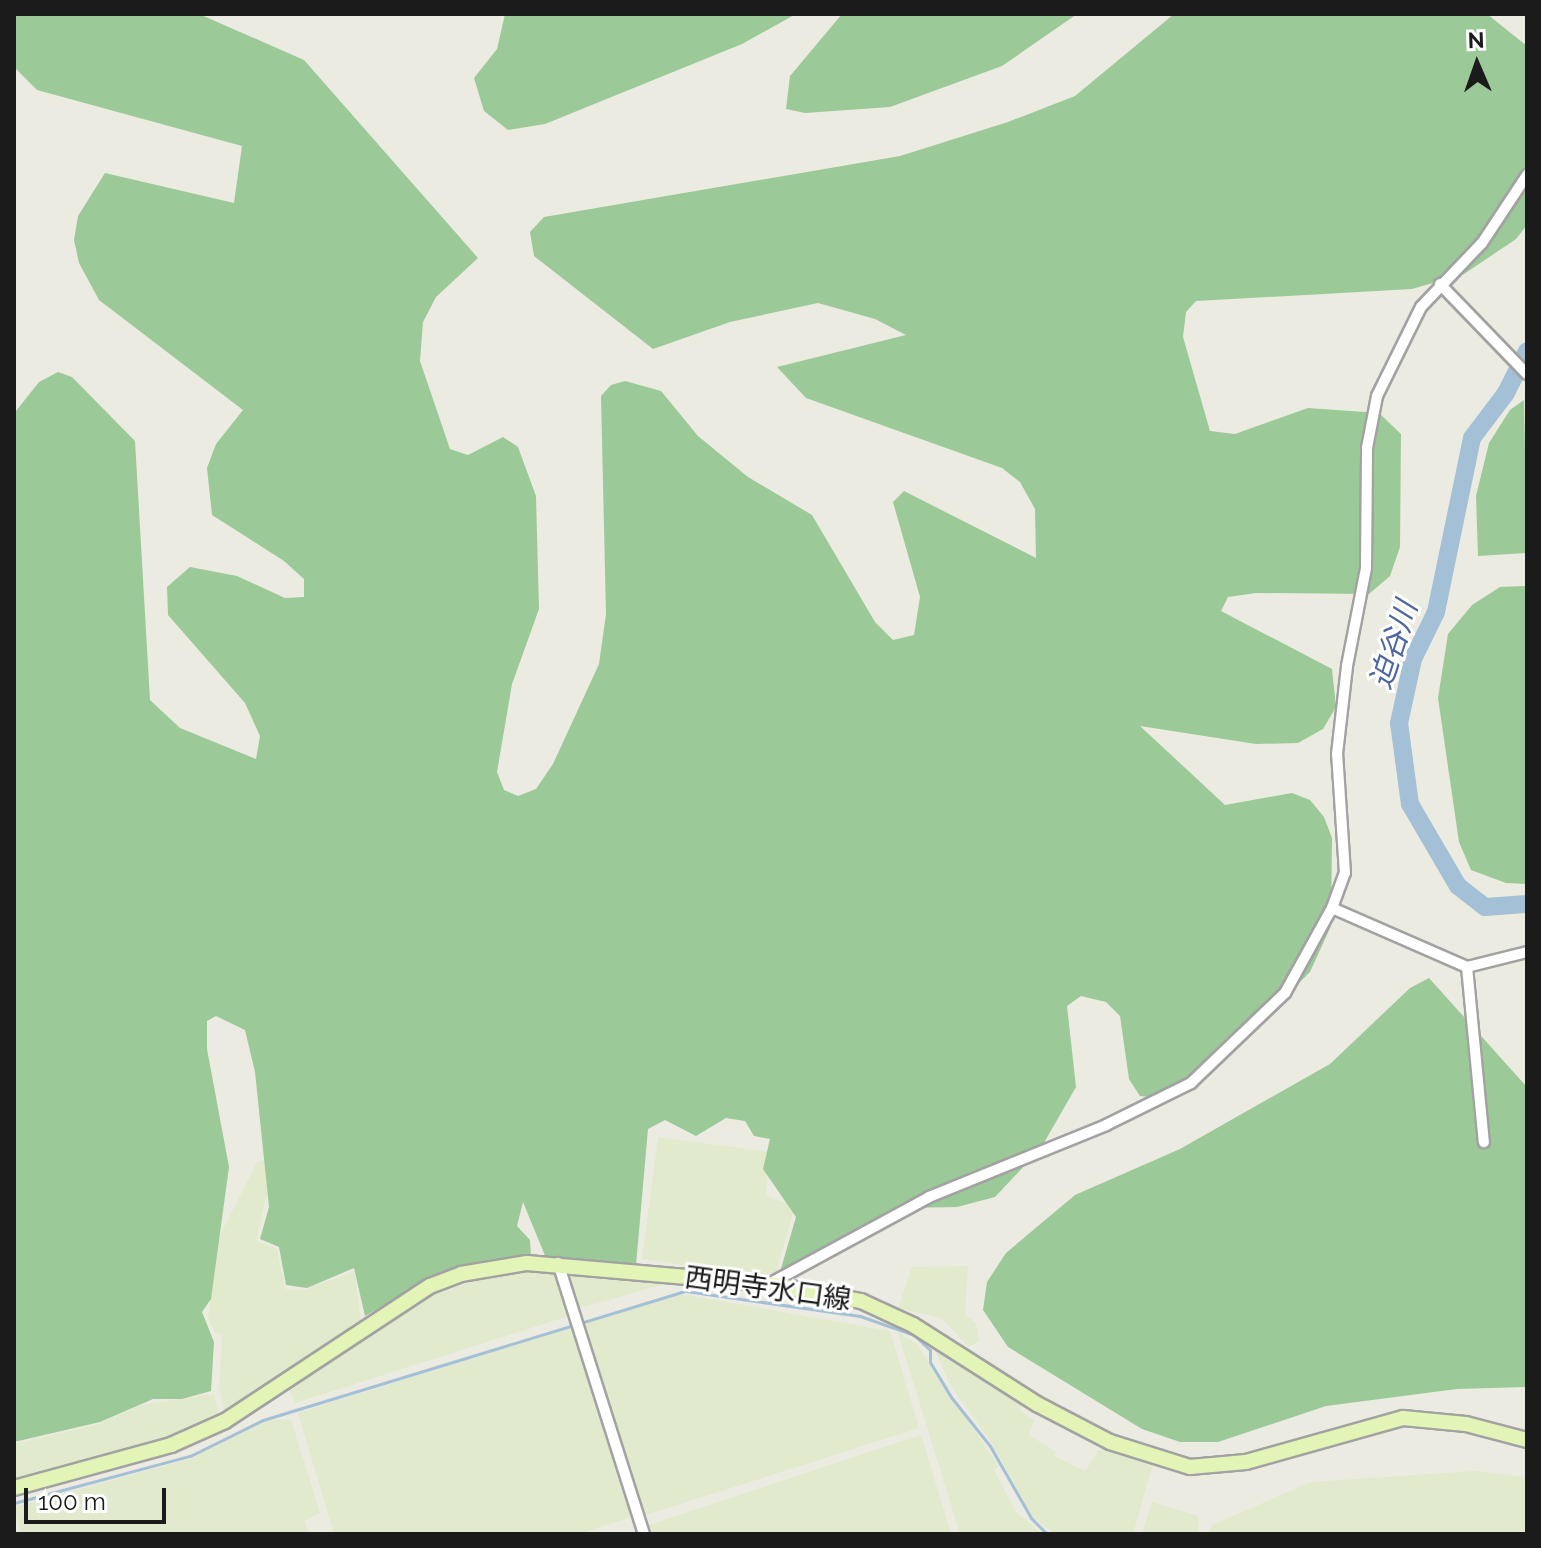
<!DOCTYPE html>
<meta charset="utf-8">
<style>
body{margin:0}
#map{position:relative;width:1541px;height:1548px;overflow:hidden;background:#ecebe1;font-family:Raleway,"Noto Sans JP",sans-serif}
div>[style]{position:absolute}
.farmland>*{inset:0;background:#e1eacc}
.forest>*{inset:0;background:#9bc998}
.stream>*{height:3px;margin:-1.5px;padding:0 1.5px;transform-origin:1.5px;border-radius:1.5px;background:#a3c0d7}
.river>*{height:18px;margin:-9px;padding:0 9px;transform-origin:9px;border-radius:9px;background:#a3c0d7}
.roads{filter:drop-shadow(2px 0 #a2a2a2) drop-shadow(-2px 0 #a2a2a2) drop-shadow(0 2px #a2a2a2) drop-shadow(0 -2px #a2a2a2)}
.street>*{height:10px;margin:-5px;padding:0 5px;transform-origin:5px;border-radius:5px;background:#fff}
.secondary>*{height:14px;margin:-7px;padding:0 7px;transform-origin:7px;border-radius:7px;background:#e3f5b6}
span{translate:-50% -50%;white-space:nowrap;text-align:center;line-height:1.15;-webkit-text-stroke:6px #fff;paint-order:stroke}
.street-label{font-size:28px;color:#1b1b1b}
.water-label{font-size:30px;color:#4e66a3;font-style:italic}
.frame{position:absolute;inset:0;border:16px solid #1b1b1b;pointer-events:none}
.north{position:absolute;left:1437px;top:24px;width:80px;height:80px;-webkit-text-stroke:6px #fff;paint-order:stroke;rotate:358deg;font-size:22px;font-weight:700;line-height:32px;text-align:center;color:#1b1b1b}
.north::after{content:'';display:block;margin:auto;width:28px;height:36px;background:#1b1b1b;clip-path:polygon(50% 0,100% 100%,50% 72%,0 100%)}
.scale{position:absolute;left:24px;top:1488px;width:142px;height:36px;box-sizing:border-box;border:4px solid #1b1b1b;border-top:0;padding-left:10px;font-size:24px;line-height:28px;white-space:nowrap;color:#1b1b1b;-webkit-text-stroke:6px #fff;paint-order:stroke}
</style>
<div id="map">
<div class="farmland">
<div style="clip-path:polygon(658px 1137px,769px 1152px,766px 1196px,795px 1206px,776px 1272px,757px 1276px,642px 1259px)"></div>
<div style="clip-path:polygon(276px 1156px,256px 1241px,277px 1249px,285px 1289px,306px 1290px,354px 1271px,361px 1320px,225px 1413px,219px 1389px,222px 1334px,215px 1333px,208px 1318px,218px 1239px,257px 1162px)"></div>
<div style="clip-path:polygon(968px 1266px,965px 1315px,976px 1323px,979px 1341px,969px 1347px,941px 1318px,898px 1308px,912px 1267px)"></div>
<div style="clip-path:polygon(554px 1270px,569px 1316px,295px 1403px,289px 1389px,422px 1298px,500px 1273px)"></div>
<div style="clip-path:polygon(571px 1272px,664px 1282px,665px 1284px,577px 1309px,567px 1278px)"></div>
<div style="clip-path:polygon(682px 1294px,890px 1331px,919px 1428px,646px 1515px,639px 1508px,581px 1324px)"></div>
<div style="clip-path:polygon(570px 1328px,575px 1329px,631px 1517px,579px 1534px,334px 1534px,298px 1413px)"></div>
<div style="clip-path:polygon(898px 1333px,916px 1343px,999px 1467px,994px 1470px,1016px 1512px,1043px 1534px,960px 1534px)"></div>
<div style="clip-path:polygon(934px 1349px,1023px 1402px,1020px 1410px,1034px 1420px,1029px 1435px,1056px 1452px,1054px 1456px,1085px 1471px,1103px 1445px,1153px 1464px,1133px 1534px,1055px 1534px,1032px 1517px,989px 1439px,952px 1388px)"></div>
<div style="clip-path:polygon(214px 1394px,219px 1416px,166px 1440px,14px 1480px,14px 1444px,99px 1424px,141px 1405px)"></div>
<div style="clip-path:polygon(275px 1419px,291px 1420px,320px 1513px,304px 1521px,309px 1534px,21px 1534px,14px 1507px,190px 1459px,246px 1428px)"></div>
<div style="clip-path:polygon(921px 1435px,951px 1534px,648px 1534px,649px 1525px)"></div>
<div style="clip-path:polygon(1475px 1471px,1527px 1477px,1527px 1534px,1208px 1534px,1212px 1525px,1311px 1482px)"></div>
<div style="clip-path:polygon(1152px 1502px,1198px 1516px,1199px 1534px,1142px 1534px)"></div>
</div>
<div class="forest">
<div style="clip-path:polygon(14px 14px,199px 14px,304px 60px,478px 258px,436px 297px,423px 322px,420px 361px,450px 449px,468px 455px,503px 437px,518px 447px,536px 496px,539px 609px,512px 684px,497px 772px,504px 790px,518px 796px,536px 789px,553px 764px,599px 664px,606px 614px,601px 396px,611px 385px,625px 381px,661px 391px,698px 436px,748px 477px,812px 515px,875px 622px,893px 640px,914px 635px,920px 597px,893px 502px,904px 491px,1036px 558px,1035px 509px,1020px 482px,1002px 468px,806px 398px,777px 367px,906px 335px,875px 319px,818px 303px,730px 322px,653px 349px,534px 256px,530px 232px,544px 217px,900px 156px,1008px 122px,1075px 96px,1174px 14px,1487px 14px,1527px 46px,1527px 225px,1516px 239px,1464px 274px,1412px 289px,1196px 301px,1186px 312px,1183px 337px,1210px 431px,1235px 434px,1308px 408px,1379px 413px,1401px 434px,1400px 547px,1390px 576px,1369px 594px,1256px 593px,1228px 597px,1221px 611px,1332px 669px,1336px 707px,1323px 729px,1298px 743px,1256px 744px,1140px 726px,1225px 805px,1292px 793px,1310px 800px,1324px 817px,1332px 838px,1331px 926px,1310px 972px,1193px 1088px,1165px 1099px,1140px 1096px,1129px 1079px,1120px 1016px,1106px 1002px,1081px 996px,1067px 1006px,1076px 1087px,1041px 1148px,995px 1197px,957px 1207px,905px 1208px,780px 1272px,796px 1217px,763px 1169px,770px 1139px,754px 1136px,745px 1121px,726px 1118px,696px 1136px,665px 1120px,648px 1129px,636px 1265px,546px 1258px,523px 1202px,517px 1226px,530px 1240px,531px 1258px,465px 1268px,412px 1289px,365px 1316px,354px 1268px,307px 1288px,286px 1285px,279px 1247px,260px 1239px,269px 1207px,255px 1072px,245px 1030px,216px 1016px,207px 1021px,207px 1049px,229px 1167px,211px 1299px,202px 1312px,214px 1342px,211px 1391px,182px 1399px,153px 1399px,100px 1422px,14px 1442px,16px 411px,39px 382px,58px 372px,72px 377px,135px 441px,150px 700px,180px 728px,256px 759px,260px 736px,245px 703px,168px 615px,167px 587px,190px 567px,237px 576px,285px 598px,304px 597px,304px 579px,284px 561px,212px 515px,207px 468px,216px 444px,243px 410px,99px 300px,79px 263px,74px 240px,78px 216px,105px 173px,234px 203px,242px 146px,37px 90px,14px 67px)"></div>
<div style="clip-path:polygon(505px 14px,796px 14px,742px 44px,545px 124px,508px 130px,484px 111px,474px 78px,497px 49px)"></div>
<div style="clip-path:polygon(842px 14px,1077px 14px,1002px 66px,890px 107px,805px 113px,786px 109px,790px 76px)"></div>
<div style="clip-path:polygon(1524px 400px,1527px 553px,1478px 556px,1476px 496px,1489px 443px,1510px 410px)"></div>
<div style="clip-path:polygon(1527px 586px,1527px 884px,1506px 883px,1471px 870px,1459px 842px,1438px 698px,1448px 634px,1472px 605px,1500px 587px)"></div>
<div style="clip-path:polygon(1429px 978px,1527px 1087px,1527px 1387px,1457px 1389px,1326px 1406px,1218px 1442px,1180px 1442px,1142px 1429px,1008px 1347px,983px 1310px,987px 1282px,1006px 1253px,1075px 1195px,1180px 1149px,1330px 1064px,1410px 988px)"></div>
</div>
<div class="stream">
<div style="left:14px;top:1503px;width:182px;rotate:-15deg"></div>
<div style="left:190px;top:1456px;width:81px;rotate:-26.3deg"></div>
<div style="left:263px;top:1420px;width:442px;rotate:-17deg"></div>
<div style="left:686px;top:1291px;width:176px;rotate:8.2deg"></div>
<div style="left:860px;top:1316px;width:57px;rotate:19.4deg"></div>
<div style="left:914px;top:1335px;width:22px;rotate:43deg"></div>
<div style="left:930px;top:1350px;width:12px;rotate:90deg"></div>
<div style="left:930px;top:1362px;width:41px;rotate:59deg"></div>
<div style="left:951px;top:1397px;width:63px;rotate:51.5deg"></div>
<div style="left:990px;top:1446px;width:83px;rotate:60.3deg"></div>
<div style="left:1031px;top:1518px;width:23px;rotate:45deg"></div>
</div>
<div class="river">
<div style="left:1527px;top:351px;width:47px;rotate:116.6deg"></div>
<div style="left:1506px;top:393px;width:56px;rotate:127.1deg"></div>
<div style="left:1472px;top:438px;width:178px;rotate:101.7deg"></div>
<div style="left:1436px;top:612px;width:52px;rotate:116.1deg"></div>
<div style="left:1413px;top:659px;width:66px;rotate:102.3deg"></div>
<div style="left:1399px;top:723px;width:82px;rotate:82.3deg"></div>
<div style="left:1410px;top:804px;width:95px;rotate:59.7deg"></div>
<div style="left:1458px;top:886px;width:34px;rotate:38deg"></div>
<div style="left:1485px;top:907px;width:42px;rotate:-4.1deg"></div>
</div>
<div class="roads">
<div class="street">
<div style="left:1440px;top:284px;width:125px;rotate:46deg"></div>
<div style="left:1332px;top:908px;width:147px;rotate:23.6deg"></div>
<div style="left:1467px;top:967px;width:62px;rotate:-14deg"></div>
<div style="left:1467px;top:967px;width:176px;rotate:84.5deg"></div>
<div style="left:558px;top:1263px;width:284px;rotate:72.4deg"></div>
<div style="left:769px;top:1284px;width:182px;rotate:-28.5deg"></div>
<div style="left:929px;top:1197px;width:191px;rotate:-22.1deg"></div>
<div style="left:1106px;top:1125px;width:95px;rotate:-26.3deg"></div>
<div style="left:1191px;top:1083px;width:130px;rotate:-43.8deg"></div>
<div style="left:1285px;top:993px;width:97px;rotate:-61.1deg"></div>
<div style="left:1332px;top:908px;width:37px;rotate:-70deg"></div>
<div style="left:1345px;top:873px;width:119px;rotate:-93.8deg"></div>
<div style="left:1337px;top:754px;width:89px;rotate:-83.5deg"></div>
<div style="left:1347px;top:666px;width:100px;rotate:-79deg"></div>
<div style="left:1366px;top:568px;width:120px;rotate:-89.5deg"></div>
<div style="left:1367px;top:448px;width:53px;rotate:-79.1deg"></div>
<div style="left:1377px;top:396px;width:99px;rotate:-63.7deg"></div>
<div style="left:1421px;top:307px;width:88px;rotate:-46.4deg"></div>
<div style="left:1482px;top:243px;width:82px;rotate:-56.5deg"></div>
</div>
<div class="secondary">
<div style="left:14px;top:1488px;width:163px;rotate:-15.3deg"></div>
<div style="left:171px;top:1445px;width:59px;rotate:-24deg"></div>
<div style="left:225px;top:1421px;width:245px;rotate:-33.4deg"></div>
<div style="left:430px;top:1286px;width:33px;rotate:-21deg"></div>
<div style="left:461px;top:1274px;width:67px;rotate:-9.5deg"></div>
<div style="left:527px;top:1263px;width:243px;rotate:5deg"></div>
<div style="left:769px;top:1284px;width:94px;rotate:10.5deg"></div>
<div style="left:861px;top:1301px;width:57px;rotate:24.8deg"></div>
<div style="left:913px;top:1325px;width:147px;rotate:32.5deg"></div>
<div style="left:1037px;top:1404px;width:82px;rotate:27.5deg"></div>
<div style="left:1110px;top:1442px;width:84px;rotate:17.4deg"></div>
<div style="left:1190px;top:1467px;width:56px;rotate:-5.1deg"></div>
<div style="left:1246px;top:1462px;width:163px;rotate:-15.7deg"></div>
<div style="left:1403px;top:1418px;width:63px;rotate:5.4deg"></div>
<div style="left:1466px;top:1424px;width:63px;rotate:14.7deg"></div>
</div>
</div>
<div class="street-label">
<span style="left:768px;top:1289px;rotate:8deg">西明寺水口線</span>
</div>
<div class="water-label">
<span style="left:1394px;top:645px;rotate:-72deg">迫谷川</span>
</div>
<div class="frame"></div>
<div class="north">N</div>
<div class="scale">100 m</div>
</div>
